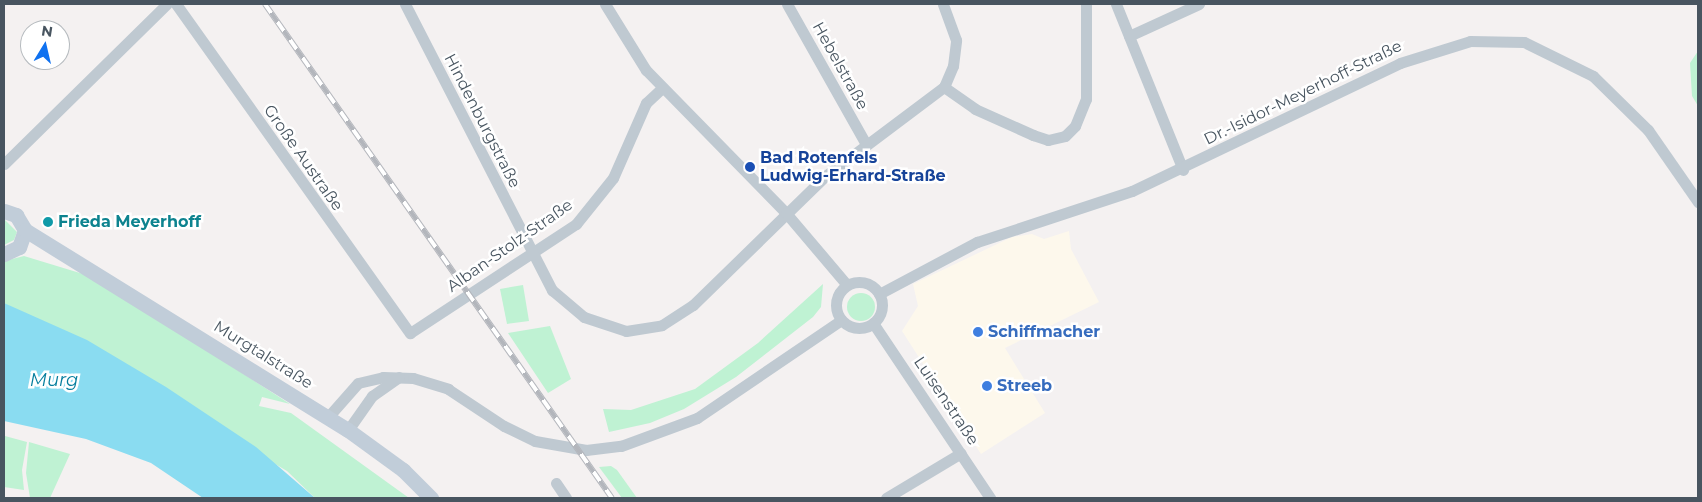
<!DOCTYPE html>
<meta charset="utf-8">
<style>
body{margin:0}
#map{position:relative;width:1702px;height:502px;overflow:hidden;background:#f4f1f1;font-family:Montserrat,sans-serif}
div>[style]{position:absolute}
.commercial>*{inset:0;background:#fdf8ec}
.green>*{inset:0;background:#bff2d3}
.round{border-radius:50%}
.water>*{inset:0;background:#8adcf1}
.street>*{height:11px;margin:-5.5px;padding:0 5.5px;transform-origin:5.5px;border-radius:5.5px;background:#bfc9d1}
.street>.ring{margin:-5.5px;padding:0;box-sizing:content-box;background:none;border:11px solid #bfc9d1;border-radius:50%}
.secondary>*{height:15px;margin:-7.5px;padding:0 7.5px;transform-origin:7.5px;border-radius:7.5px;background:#c1cdd9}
.rail>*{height:5.5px;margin-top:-2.75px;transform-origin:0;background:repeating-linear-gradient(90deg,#fff 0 11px,#b3b6bc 0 22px);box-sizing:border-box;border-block:1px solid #b3b6bc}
.dots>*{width:14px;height:14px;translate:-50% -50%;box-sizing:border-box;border:2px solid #fff;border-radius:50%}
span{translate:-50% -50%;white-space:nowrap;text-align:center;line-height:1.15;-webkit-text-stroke:5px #fff;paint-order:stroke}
.street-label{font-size:16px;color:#485560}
.transit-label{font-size:16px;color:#164399;font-weight:700}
.left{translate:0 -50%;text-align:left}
.culture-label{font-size:16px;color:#0d838f;font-weight:700}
.shop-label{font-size:16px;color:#366cbe;font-weight:700}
.water-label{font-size:18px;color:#067e9e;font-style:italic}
.frame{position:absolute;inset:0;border:5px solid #485560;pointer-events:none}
.north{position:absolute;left:20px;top:20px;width:50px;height:50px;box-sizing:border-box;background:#fff;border:1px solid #b6bbbf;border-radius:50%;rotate:9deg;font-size:14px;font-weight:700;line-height:20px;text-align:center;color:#485560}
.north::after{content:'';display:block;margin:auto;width:18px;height:22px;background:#0f71f0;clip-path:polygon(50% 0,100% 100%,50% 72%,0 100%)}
</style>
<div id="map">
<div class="commercial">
<div style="clip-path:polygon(1069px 231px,1071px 249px,1099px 302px,1005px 348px,1045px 413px,981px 454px,902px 331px,918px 306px,913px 284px,1012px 237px,1032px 234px,1044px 239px)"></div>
</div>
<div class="green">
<div style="clip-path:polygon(1698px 51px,1698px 106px,1692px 96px,1690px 63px)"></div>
<div style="clip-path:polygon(4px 219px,17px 232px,14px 240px,4px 245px)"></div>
<div style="clip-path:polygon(24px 256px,93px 277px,290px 404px,262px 397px,259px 406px,291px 413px,409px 498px,315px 498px,287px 471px,4px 303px,4px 261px)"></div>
<div style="clip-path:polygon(823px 284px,821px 307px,813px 317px,736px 377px,684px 409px,650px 423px,609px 432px,603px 409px,631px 410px,695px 389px,758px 343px)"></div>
<div style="clip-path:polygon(523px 285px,529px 321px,507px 324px,500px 289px)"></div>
<div class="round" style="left:847px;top:293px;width:28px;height:28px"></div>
<div style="clip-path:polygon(550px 326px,571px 379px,548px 393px,508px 333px)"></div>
<div style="clip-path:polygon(5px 436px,27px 442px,22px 470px,24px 490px,4px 487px)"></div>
<div style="clip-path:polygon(29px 442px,70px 454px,50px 498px,30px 498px,26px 473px)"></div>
<div style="clip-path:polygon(611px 466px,617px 470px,637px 498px,622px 498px,599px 467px)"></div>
</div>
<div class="water">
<div style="clip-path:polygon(4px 303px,87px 340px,166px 387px,256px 447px,315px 498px,203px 498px,151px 463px,86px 439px,4px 421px)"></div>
</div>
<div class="street">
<div style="left:176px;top:4px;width:404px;rotate:54.6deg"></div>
<div style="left:410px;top:333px;width:199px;rotate:-33.3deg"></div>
<div style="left:576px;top:224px;width:59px;rotate:-51.2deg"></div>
<div style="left:613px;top:178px;width:82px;rotate:-66.3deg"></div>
<div style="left:646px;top:103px;width:22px;rotate:-43deg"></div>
<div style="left:405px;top:4px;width:322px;rotate:62.8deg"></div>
<div style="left:552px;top:290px;width:42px;rotate:40.2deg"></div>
<div style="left:584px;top:317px;width:44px;rotate:18.4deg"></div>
<div style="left:626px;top:331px;width:36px;rotate:-9deg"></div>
<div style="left:662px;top:325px;width:37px;rotate:-33deg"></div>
<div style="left:693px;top:305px;width:183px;rotate:-44.3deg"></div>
<div style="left:824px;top:177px;width:150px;rotate:-36.9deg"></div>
<div style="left:944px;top:87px;width:23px;rotate:-67deg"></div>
<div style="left:953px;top:66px;width:26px;rotate:-83deg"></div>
<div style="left:956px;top:40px;width:38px;rotate:-110deg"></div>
<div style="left:605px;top:4px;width:78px;rotate:58.2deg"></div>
<div style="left:646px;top:70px;width:200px;rotate:45.6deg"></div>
<div style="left:786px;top:213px;width:94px;rotate:49.7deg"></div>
<div style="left:787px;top:4px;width:161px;rotate:60.6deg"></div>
<div style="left:1116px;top:4px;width:179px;rotate:68deg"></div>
<div style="left:1129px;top:36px;width:77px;rotate:-24.6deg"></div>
<div style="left:944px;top:87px;width:38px;rotate:35deg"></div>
<div style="left:975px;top:109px;width:64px;rotate:24.1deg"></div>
<div style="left:1033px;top:135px;width:16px;rotate:18deg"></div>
<div style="left:1048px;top:140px;width:17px;rotate:-13deg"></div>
<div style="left:1065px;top:136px;width:14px;rotate:-45deg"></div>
<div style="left:1075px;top:126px;width:29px;rotate:-68deg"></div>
<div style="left:1086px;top:99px;width:95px;rotate:-90deg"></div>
<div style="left:4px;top:164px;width:228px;rotate:-44.5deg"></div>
<div class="ring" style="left:836px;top:282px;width:35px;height:35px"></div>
<div style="left:879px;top:294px;width:111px;rotate:-28deg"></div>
<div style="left:977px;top:242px;width:163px;rotate:-18.2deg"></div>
<div style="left:1132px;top:191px;width:297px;rotate:-25.5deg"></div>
<div style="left:1400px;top:63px;width:73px;rotate:-17.4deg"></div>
<div style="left:1470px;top:41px;width:54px;rotate:1.1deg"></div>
<div style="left:1524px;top:42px;width:77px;rotate:26.2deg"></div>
<div style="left:1593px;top:76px;width:77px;rotate:44.5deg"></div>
<div style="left:1648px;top:130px;width:88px;rotate:55.2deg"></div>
<div style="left:873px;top:323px;width:211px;rotate:56.2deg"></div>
<div style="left:328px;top:417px;width:45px;rotate:-48.6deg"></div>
<div style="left:358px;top:383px;width:26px;rotate:-13deg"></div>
<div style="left:383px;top:377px;width:30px;rotate:2deg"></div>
<div style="left:413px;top:378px;width:37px;rotate:17deg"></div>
<div style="left:448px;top:389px;width:67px;rotate:33.5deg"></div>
<div style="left:504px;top:426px;width:34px;rotate:26deg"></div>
<div style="left:535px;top:441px;width:52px;rotate:10deg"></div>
<div style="left:586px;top:450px;width:35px;rotate:-7deg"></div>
<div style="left:621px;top:446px;width:81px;rotate:-20.2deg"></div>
<div style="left:697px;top:418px;width:174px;rotate:-34.2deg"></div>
<div style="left:348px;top:430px;width:42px;rotate:-54.8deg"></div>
<div style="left:372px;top:396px;width:33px;rotate:-35deg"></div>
<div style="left:556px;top:483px;width:18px;rotate:56deg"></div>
<div style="left:886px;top:498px;width:87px;rotate:-31deg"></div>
</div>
<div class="secondary">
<div style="left:4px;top:211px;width:13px;rotate:18deg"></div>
<div style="left:16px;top:215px;width:17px;rotate:59deg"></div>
<div style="left:25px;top:230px;width:18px;rotate:109deg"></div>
<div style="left:19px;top:247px;width:17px;rotate:155deg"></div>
<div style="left:25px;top:230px;width:380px;rotate:31.8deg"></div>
<div style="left:348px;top:430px;width:68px;rotate:36deg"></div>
<div style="left:403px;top:470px;width:40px;rotate:45deg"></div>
</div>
<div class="rail">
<div style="left:265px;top:4px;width:604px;rotate:54.91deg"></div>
</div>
<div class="dots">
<div style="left:750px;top:167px;background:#1a4fb4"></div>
<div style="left:48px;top:222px;background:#0f9aa8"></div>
<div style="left:978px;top:332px;background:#3f7fe0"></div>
<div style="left:987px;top:386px;background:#3f7fe0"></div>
</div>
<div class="street-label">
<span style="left:840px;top:66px;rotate:61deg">Hebelstraße</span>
<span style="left:1303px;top:93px;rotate:-26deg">Dr.-Isidor-Meyerhoff-Straße</span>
<span style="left:482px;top:121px;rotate:63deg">Hindenburgstraße</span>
<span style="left:303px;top:158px;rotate:55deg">Große Austraße</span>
<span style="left:510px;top:246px;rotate:-35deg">Alban-Stolz-Straße</span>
<span style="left:263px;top:355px;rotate:32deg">Murgtalstraße</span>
<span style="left:946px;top:401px;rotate:56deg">Luisenstraße</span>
</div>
<div class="transit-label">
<span class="left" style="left:760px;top:167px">Bad Rotenfels<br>Ludwig-Erhard-Straße</span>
</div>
<div class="culture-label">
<span class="left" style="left:58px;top:222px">Frieda Meyerhoff</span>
</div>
<div class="shop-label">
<span class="left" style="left:988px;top:332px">Schiffmacher</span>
<span class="left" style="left:997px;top:386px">Streeb</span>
</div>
<div class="water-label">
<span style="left:54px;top:380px">Murg</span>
</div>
<div class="frame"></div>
<div class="north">N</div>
</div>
